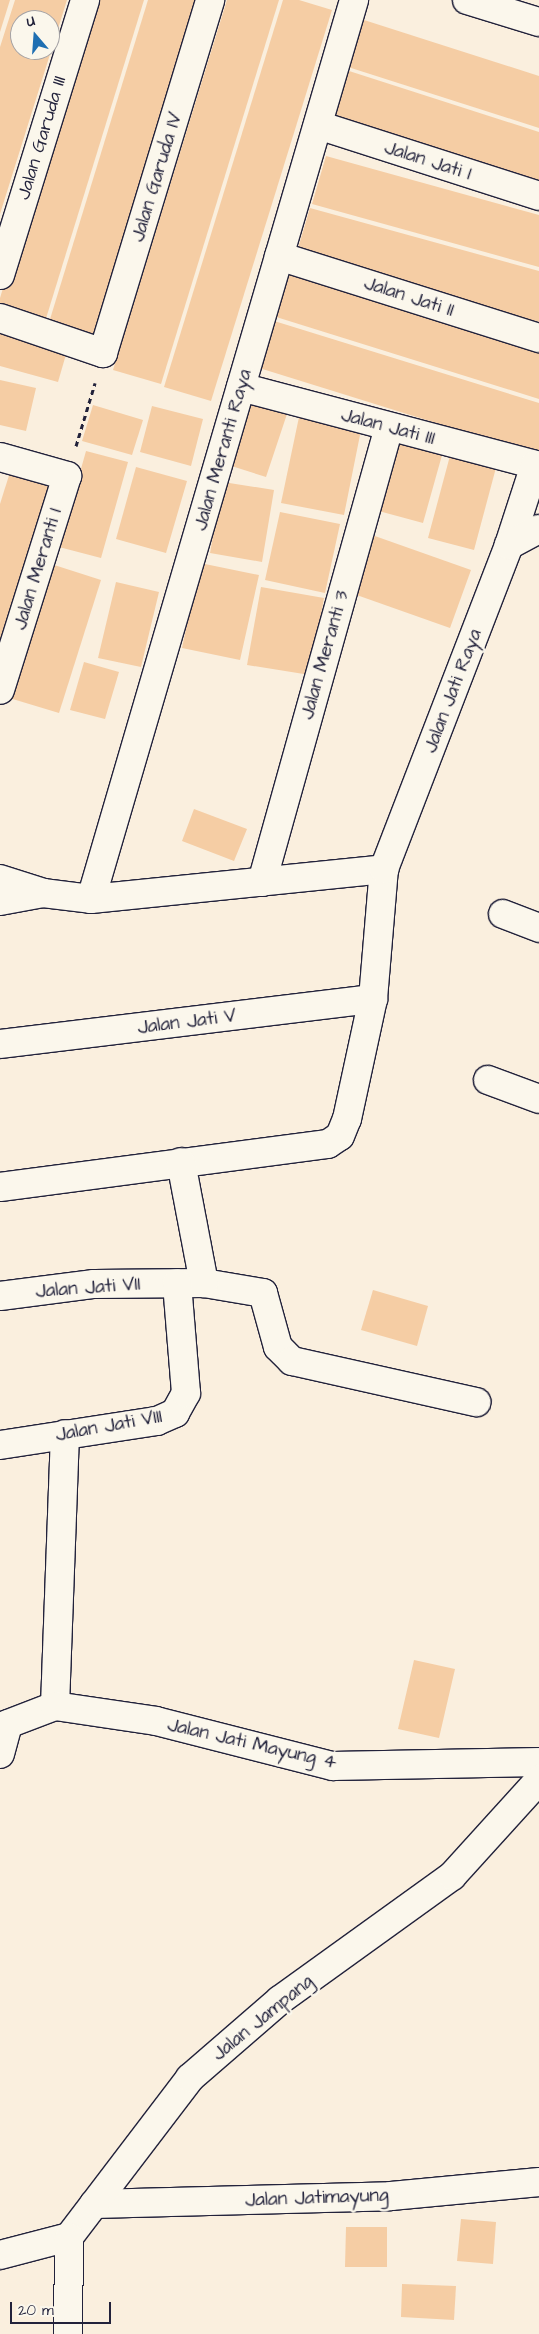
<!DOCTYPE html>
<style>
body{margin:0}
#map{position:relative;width:539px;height:2334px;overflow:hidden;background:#faefde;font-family:"Architects Daughter",sans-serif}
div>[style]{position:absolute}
.building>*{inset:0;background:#f5cda4}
.path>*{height:3px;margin-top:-1.5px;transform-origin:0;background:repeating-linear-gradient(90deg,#22223b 0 5px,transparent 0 9px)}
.roads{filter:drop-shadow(1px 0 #22223b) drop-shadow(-1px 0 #22223b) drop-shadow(0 1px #22223b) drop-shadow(0 -1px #22223b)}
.minor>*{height:28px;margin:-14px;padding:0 14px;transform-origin:14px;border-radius:14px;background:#fbf7ec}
.major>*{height:28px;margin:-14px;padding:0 14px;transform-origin:14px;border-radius:14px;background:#fbf7ec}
span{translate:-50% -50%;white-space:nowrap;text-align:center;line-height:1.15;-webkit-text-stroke:5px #fbf7ec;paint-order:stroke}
.street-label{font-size:19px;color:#22223b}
.north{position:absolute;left:10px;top:10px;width:50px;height:50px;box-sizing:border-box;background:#fbf7ec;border:1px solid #a4a2a5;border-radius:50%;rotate:342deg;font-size:14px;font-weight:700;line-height:20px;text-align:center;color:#22223b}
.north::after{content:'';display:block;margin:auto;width:18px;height:22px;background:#1f6fb2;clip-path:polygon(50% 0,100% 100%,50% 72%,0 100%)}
.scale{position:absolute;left:10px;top:2302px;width:101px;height:22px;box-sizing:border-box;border:2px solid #22223b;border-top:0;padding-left:6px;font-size:15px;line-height:18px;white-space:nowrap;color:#22223b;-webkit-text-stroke:4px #fbf7ec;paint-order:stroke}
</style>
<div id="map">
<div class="building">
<div style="clip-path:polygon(0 0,10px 0,0 32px)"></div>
<div style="clip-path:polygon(evenodd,15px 0,67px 0,0 214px,0 47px,15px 0,20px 20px,50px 20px,50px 50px,20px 50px,20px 20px)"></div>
<div style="clip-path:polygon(91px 0,144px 0,44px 325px,0 312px,0 298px)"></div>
<div style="clip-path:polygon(148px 0,200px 0,95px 343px,47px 329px)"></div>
<div style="clip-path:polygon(227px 0,279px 0,161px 384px,113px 370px)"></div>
<div style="clip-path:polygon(283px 0,299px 0,332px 10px,211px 401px,164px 387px)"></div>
<div style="clip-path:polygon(364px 20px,539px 76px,539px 128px,348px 67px)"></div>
<div style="clip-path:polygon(346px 70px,539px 132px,539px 185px,330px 117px)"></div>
<div style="clip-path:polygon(326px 156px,539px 215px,539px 267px,312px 204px)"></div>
<div style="clip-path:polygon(310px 208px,539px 271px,539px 322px,296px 255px)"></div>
<div style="clip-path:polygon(289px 269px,539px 347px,539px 399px,273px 316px)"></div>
<div style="clip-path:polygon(271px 320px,539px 403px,539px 455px,256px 367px)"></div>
<div style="clip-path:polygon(0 332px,67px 351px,58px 382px,0 366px)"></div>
<div style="clip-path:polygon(0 380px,36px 388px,26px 431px,0 425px)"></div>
<div style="clip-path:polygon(243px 400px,287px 414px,266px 477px,222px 463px)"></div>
<div style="clip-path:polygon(93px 405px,143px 420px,132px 455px,82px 441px)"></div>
<div style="clip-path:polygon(152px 406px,203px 419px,191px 466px,140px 452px)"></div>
<div style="clip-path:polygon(299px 417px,361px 430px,344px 515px,281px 503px)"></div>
<div style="clip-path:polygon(397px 435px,444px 448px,423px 523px,375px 510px)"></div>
<div style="clip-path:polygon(86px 451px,128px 462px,101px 558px,59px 547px)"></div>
<div style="clip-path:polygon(451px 452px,497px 464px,474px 550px,428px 538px)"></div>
<div style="clip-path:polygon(136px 467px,187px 481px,166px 553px,116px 539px)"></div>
<div style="clip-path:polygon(11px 469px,58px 483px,0 671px,0 504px)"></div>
<div style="clip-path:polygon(223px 482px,274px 490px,262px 562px,210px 553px)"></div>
<div style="clip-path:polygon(280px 512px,340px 524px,325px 593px,265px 580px)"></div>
<div style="clip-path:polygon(372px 535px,471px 570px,450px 628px,351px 593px)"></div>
<div style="clip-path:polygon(48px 563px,101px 580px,59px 713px,6px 697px)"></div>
<div style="clip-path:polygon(200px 563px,259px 575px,240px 660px,182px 648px)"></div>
<div style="clip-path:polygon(116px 582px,159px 592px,141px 667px,98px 658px)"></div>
<div style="clip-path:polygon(261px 587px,324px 598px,310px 675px,247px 665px)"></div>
<div style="clip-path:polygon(84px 662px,119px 672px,105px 719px,70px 710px)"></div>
<div style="clip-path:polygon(194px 809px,247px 829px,234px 861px,182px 841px)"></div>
<div style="clip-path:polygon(373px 1290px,428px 1306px,417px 1346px,361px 1330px)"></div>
<div style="clip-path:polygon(414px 1660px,455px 1669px,439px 1738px,398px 1729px)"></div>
<div style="clip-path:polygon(461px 2219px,496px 2222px,493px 2264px,457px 2261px)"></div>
<div style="clip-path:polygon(346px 2227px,387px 2227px,387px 2267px,345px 2267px)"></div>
<div style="clip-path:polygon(402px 2284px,456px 2286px,454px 2320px,401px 2317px)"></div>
</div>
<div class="path">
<div style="left:76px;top:446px;width:66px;rotate:-73.2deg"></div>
</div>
<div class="roads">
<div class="minor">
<div style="left:318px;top:125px;width:232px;rotate:17.8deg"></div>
<div style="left:279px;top:256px;width:273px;rotate:17.5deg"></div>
<div style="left:0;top:275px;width:288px;rotate:-72.8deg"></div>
<div style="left:0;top:318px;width:109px;rotate:18.8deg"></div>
<div style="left:103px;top:353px;width:369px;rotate:-73.1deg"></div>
<div style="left:241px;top:387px;width:308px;rotate:14.8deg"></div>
<div style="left:0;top:457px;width:70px;rotate:15.8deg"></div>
<div style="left:67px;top:476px;width:224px;rotate:107.4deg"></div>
<div style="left:509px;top:545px;width:84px;rotate:-72deg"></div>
<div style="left:0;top:879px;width:43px;rotate:17.6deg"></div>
<div style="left:262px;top:882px;width:471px;rotate:-74.4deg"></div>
<div style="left:91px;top:899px;width:937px;rotate:-73.69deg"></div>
<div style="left:0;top:901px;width:44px;rotate:-10.5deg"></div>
<div style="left:43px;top:893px;width:48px;rotate:7.1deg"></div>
<div style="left:91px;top:899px;width:295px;rotate:-5.8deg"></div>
<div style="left:503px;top:914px;width:39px;rotate:21deg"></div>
<div style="left:0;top:1044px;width:376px;rotate:-6.9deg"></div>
<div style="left:488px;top:1080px;width:54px;rotate:20.4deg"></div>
<div style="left:0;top:1187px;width:331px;rotate:-7.5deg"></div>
<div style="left:328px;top:1144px;width:14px;rotate:-34deg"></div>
<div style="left:340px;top:1136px;width:18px;rotate:-68deg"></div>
<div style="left:347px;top:1119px;width:123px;rotate:-77.8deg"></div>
<div style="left:373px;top:999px;width:130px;rotate:-85.2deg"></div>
<div style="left:384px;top:869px;width:347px;rotate:-68.9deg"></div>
<div style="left:509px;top:545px;width:34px;rotate:-28deg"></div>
<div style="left:204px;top:1283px;width:60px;rotate:9.6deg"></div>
<div style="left:263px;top:1293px;width:56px;rotate:74.5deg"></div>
<div style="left:278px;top:1347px;width:20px;rotate:45deg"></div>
<div style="left:292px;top:1361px;width:189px;rotate:12.6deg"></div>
<div style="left:0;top:1296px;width:95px;rotate:-7.3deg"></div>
<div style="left:94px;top:1284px;width:110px;rotate:-0.5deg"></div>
<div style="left:204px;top:1283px;width:123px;rotate:-100.8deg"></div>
<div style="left:0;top:1445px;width:159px;rotate:-8.7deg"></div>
<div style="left:157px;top:1421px;width:20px;rotate:-24deg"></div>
<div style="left:175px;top:1413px;width:23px;rotate:-61deg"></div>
<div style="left:186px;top:1393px;width:110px;rotate:-94.7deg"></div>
<div style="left:55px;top:1706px;width:272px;rotate:-87.9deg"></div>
<div style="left:0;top:1727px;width:59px;rotate:-20.9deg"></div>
<div style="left:55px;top:1706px;width:102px;rotate:8.4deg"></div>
<div style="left:156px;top:1721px;width:183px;rotate:14.3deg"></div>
<div style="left:333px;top:1766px;width:206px;rotate:-1.1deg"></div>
<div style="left:0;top:1754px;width:31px;rotate:-75deg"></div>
<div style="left:94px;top:2204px;width:297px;rotate:-1.5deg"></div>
<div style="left:391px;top:2196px;width:149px;rotate:-5.4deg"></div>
<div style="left:0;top:2255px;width:71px;rotate:-14.6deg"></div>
<div style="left:69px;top:2237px;width:200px;rotate:-52.7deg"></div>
<div style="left:190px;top:2078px;width:119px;rotate:-40.9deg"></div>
<div style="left:280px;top:2000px;width:212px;rotate:-35.8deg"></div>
<div style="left:452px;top:1876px;width:130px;rotate:-47.8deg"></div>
<div style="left:68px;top:2334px;width:97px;rotate:-89.4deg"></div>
</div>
<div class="major">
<div style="left:467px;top:0;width:75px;rotate:17deg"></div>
</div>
</div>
<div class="street-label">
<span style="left:42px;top:138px;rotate:-73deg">Jalan Garuda III</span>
<span style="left:428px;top:161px;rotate:18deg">Jalan Jati I</span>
<span style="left:157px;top:177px;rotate:-73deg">Jalan Garuda IV</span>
<span style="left:409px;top:297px;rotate:18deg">Jalan Jati II</span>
<span style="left:388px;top:427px;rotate:15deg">Jalan Jati III</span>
<span style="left:223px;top:450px;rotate:-74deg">Jalan Meranti Raya</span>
<span style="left:38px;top:569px;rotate:-73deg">Jalan Meranti I</span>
<span style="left:325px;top:655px;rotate:-74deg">Jalan Meranti 3</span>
<span style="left:453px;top:691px;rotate:-69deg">Jalan Jati Raya</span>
<span style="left:187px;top:1022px;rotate:-7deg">Jalan Jati V</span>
<span style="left:88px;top:1288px;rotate:-4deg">Jalan Jati VII</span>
<span style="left:109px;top:1426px;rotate:-10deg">Jalan Jati VIII</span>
<span style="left:252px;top:1744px;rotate:13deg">Jalan Jati Mayung 4</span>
<span style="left:263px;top:2018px;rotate:-39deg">Jalan Jampang</span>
<span style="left:317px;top:2198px;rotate:-2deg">Jalan Jatimayung</span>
</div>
<div class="north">U</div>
<div class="scale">20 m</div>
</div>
